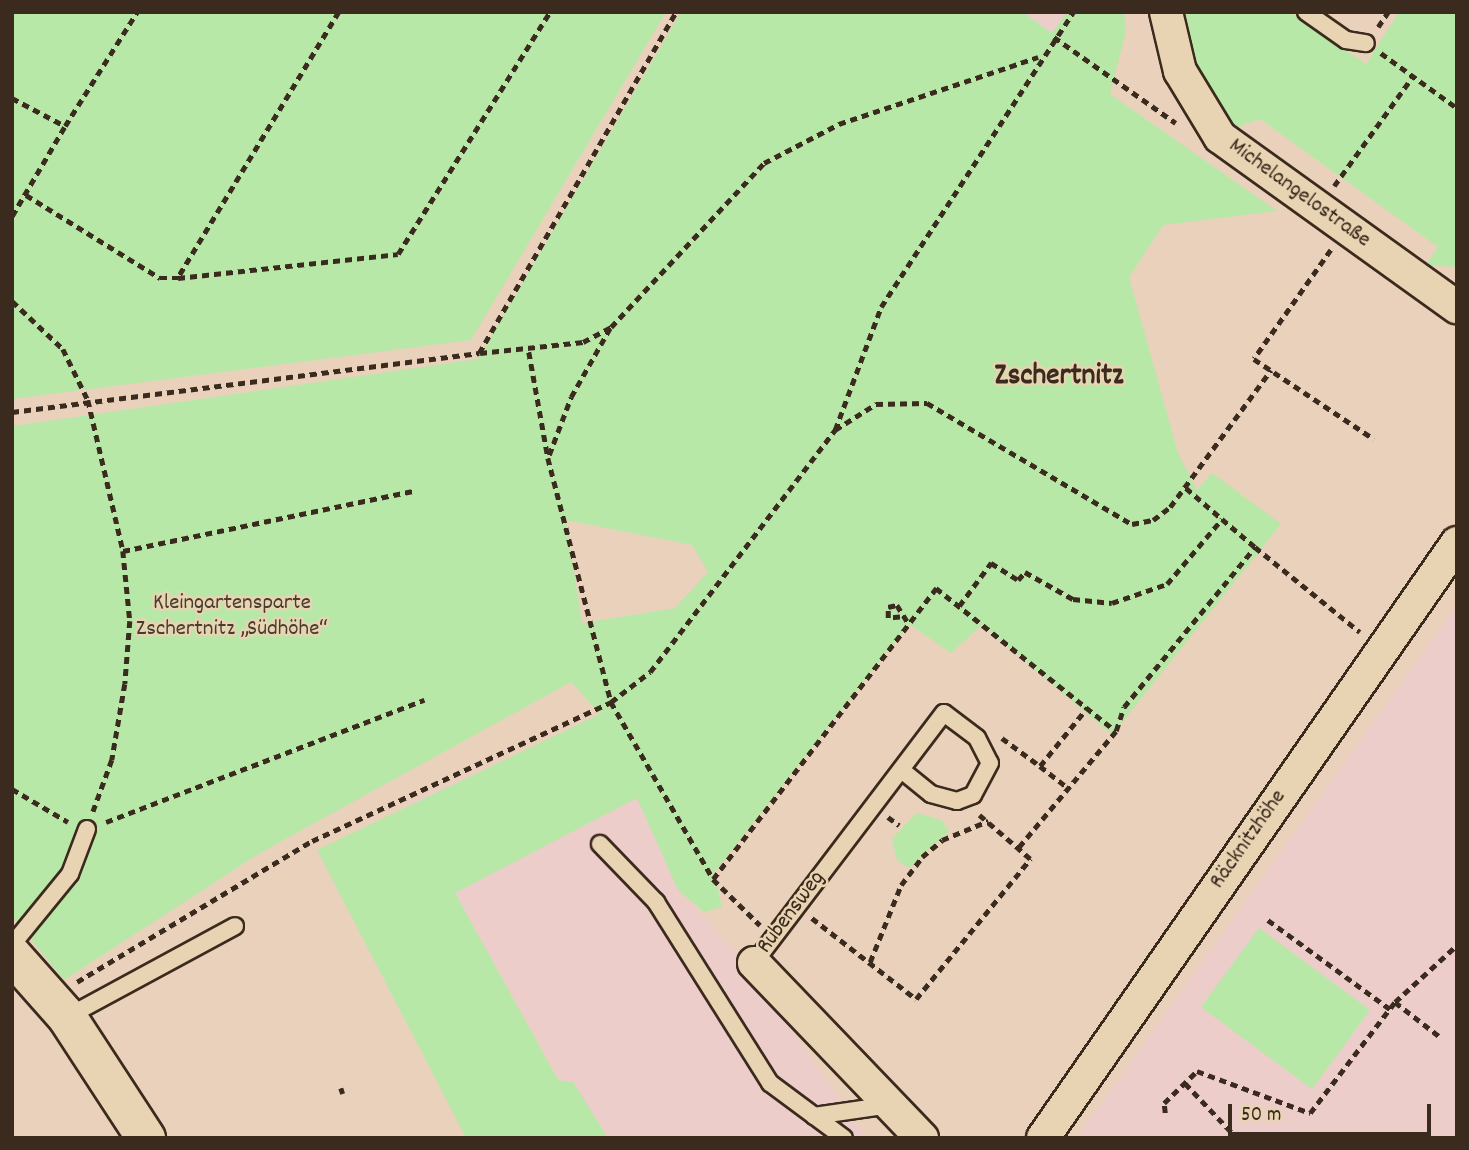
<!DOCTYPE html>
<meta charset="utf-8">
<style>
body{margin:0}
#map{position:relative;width:1469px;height:1150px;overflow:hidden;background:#ead1bc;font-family:Dekko,sans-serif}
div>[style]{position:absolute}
.built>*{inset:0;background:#eccdc9}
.green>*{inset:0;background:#b7e8a7}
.path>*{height:4.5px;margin-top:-2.25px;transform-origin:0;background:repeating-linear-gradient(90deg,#3b2a1e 0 7px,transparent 0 12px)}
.roads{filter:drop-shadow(2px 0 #3b2a1e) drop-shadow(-2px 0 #3b2a1e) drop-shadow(0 2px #3b2a1e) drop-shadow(0 -2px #3b2a1e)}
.service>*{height:16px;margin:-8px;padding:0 8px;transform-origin:8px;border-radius:8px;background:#e8d4b2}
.minor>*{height:32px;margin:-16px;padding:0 16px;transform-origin:16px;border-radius:16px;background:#e8d4b2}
.tertiary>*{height:38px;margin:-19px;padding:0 19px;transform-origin:19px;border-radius:19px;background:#e8d4b2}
span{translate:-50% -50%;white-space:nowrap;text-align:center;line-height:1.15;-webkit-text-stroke:5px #e8d4b2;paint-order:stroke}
.street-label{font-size:23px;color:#3b2a1e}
.park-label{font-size:23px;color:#473d2c}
.district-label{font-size:30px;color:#3b2a1e;font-weight:700}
.frame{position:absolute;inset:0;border:14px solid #3b2a1e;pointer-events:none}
.scale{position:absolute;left:1228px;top:1104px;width:203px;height:32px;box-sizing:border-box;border:4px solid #3b2a1e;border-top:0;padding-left:9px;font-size:21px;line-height:24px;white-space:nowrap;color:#3b2a1e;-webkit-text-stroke:5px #e8d4b2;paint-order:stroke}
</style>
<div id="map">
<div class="built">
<div style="clip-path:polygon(1022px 12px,1067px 12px,1052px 33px)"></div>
<div style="clip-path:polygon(1457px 605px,1457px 1138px,1077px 1138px)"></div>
<div style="clip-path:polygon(601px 714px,678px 890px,738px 954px,867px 1138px,515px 1138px,571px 1100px,405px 805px)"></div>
</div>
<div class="green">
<div style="clip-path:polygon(12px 12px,666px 12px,471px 340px,12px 399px)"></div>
<div style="clip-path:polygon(evenodd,681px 12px,1022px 12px,1052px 33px,1067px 12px,1124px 12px,1126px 32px,1110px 94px,1277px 211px,1163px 225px,1129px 277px,1178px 453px,1197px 490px,1212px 473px,1281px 524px,1112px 735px,982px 625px,951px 653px,909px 624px,714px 873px,722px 907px,704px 912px,678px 890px,637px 798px,455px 893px,558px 1080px,573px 1082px,608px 1138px,466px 1138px,317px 850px,600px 714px,571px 682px,260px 853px,64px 980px,12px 916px,12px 426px,478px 359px,681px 12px,566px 520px,692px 545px,708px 572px,675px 608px,582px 623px,566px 520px)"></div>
<div style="clip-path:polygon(1179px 12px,1290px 12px,1366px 64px,1399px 12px,1457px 12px,1457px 267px,1426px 265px,1438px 247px,1260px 119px,1234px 128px,1188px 56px)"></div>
<div style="clip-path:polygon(916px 813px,941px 820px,949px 831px,909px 868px,897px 860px,892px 839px)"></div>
<div style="clip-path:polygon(1259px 928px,1370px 1010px,1312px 1089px,1201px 1007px)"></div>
</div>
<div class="path">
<div style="left:339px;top:12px;width:311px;rotate:121.2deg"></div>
<div style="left:178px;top:278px;width:221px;rotate:-6.2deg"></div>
<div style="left:398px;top:254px;width:286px;rotate:-57.9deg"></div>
<div style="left:1378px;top:27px;width:18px;rotate:-56deg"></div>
<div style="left:1054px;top:37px;width:149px;rotate:35.2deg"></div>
<div style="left:1381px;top:53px;width:94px;rotate:35.9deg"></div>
<div style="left:12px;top:98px;width:60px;rotate:27.8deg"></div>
<div style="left:65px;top:126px;width:135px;rotate:-57.7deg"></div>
<div style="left:1334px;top:186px;width:135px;rotate:-54.3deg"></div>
<div style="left:26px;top:195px;width:158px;rotate:31.8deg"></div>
<div style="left:160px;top:278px;width:18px"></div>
<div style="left:12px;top:216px;width:104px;rotate:-59.5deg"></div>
<div style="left:1331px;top:250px;width:133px;rotate:125.2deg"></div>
<div style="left:1254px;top:359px;width:144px;rotate:33.7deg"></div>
<div style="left:12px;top:301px;width:70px;rotate:43.3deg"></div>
<div style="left:63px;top:349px;width:57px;rotate:63.9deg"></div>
<div style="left:88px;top:400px;width:155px;rotate:76.9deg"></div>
<div style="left:123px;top:551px;width:70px;rotate:84.3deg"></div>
<div style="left:130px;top:621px;width:63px;rotate:94.5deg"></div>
<div style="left:125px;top:684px;width:77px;rotate:99.7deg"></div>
<div style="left:112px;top:760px;width:55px;rotate:110.1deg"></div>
<div style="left:529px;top:352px;width:108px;rotate:79.8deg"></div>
<div style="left:548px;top:458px;width:252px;rotate:75.5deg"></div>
<div style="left:611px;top:702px;width:204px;rotate:60deg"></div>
<div style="left:713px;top:879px;width:66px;rotate:44.4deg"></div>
<div style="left:480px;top:353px;width:104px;rotate:-6.1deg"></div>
<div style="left:583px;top:342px;width:32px;rotate:-28deg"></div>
<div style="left:611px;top:327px;width:224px;rotate:-47deg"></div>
<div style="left:764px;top:163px;width:85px;rotate:-27.5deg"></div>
<div style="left:839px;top:124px;width:210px;rotate:-18.6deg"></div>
<div style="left:12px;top:412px;width:471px;rotate:-7.2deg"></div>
<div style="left:479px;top:353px;width:394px;rotate:-60deg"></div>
<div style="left:835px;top:430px;width:49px;rotate:-32.4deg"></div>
<div style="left:876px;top:404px;width:51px;rotate:-1.1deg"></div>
<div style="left:927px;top:403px;width:238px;rotate:30.6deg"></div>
<div style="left:1132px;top:524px;width:21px;rotate:-11deg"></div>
<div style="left:1153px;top:520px;width:21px;rotate:-37deg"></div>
<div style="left:1170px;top:507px;width:170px;rotate:-53.6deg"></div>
<div style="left:549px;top:455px;width:62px;rotate:-69.2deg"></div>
<div style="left:571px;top:397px;width:79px;rotate:-60.5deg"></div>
<div style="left:1186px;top:488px;width:48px;rotate:40.7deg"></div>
<div style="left:123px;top:551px;width:296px;rotate:-11.7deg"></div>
<div style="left:959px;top:606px;width:54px;rotate:-53.3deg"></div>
<div style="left:991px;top:563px;width:32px;rotate:32deg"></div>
<div style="left:1018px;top:580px;width:11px;rotate:-49deg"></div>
<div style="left:1025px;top:572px;width:55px;rotate:29.4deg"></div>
<div style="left:1073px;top:599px;width:39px;rotate:6deg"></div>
<div style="left:1112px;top:603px;width:58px;rotate:-19.1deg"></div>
<div style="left:1167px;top:584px;width:85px;rotate:-49.8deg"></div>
<div style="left:1222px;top:519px;width:43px;rotate:40.3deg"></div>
<div style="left:900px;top:617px;width:12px;rotate:175deg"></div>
<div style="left:888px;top:618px;width:11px;rotate:-90deg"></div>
<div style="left:888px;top:607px;width:9px;rotate:-13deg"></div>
<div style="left:897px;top:605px;width:22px;rotate:58deg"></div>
<div style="left:1002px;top:738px;width:47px;rotate:36.4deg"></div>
<div style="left:1040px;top:766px;width:75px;rotate:-51deg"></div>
<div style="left:1040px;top:766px;width:36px;rotate:38deg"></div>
<div style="left:12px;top:789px;width:65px;rotate:30.5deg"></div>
<div style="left:888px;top:817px;width:14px;rotate:36deg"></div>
<div style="left:106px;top:822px;width:341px;rotate:-21deg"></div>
<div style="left:1019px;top:847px;width:151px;rotate:-50.1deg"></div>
<div style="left:713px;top:879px;width:367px;rotate:-52.5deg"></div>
<div style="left:936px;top:588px;width:230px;rotate:38.5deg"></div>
<div style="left:1116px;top:731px;width:25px;rotate:-72deg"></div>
<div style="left:1124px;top:707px;width:207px;rotate:-50.7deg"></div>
<div style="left:1255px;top:547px;width:135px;rotate:39deg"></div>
<div style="left:812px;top:918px;width:132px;rotate:37.9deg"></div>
<div style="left:916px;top:999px;width:181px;rotate:-50.8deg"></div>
<div style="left:1030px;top:859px;width:67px;rotate:-139.2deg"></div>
<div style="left:1268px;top:920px;width:151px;rotate:36.1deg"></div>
<div style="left:870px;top:962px;width:83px;rotate:-68.1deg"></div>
<div style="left:901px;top:885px;width:35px;rotate:-53deg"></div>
<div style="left:922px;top:857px;width:26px;rotate:-40deg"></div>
<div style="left:942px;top:840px;width:50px;rotate:-22.4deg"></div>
<div style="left:77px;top:982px;width:274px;rotate:-31deg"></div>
<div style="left:312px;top:841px;width:330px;rotate:-24.9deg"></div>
<div style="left:611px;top:702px;width:49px;rotate:-37.6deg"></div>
<div style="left:650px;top:672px;width:305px;rotate:-52.6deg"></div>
<div style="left:835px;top:430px;width:131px;rotate:-69.5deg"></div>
<div style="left:881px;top:307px;width:352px;rotate:-56.9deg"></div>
<div style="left:1395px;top:1002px;width:56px;rotate:37.7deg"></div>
<div style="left:1185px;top:1083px;width:76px;rotate:46.6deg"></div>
<div style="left:341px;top:1088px;width:6px;rotate:72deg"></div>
<div style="left:1165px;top:1113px;width:10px;rotate:-96deg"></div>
<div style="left:1164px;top:1103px;width:46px;rotate:-44.1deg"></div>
<div style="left:1197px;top:1071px;width:121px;rotate:20.4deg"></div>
<div style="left:1310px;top:1113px;width:140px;rotate:-52.6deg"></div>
<div style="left:1395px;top:1002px;width:84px;rotate:-42.6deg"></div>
</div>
<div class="roads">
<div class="service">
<div style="left:1306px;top:12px;width:49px;rotate:35deg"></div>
<div style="left:1346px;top:40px;width:20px;rotate:9deg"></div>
<div style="left:600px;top:844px;width:81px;rotate:46deg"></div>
<div style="left:656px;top:902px;width:214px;rotate:57.8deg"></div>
<div style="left:770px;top:1083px;width:92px;rotate:36.6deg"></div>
<div style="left:12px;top:945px;width:92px;rotate:-50.8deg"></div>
<div style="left:70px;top:874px;width:48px;rotate:-69.3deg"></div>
<div style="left:754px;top:963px;width:314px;rotate:-52.8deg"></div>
<div style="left:944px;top:713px;width:41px;rotate:37.1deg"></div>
<div style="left:977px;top:738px;width:28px;rotate:63deg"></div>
<div style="left:990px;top:763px;width:36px;rotate:118deg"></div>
<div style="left:973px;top:795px;width:17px;rotate:159deg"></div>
<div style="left:957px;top:801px;width:27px;rotate:-165deg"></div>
<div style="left:931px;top:794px;width:38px;rotate:-141deg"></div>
<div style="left:67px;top:1017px;width:191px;rotate:-28.4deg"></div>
<div style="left:814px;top:1116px;width:77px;rotate:-8.2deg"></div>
</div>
<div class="minor">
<div style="left:1166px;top:12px;width:61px;rotate:76.7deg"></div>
<div style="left:1180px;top:71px;width:77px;rotate:58.8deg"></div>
<div style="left:1220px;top:137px;width:292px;rotate:35.7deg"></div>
<div style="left:754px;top:963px;width:243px;rotate:46.2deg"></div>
<div style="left:1043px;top:1138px;width:725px;rotate:-55.17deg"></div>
</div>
<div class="tertiary">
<div style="left:12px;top:955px;width:83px;rotate:48.4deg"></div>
<div style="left:67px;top:1017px;width:145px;rotate:56.9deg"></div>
</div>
</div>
<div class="street-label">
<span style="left:1299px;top:194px;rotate:36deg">Michelangelostraße</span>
<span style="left:1249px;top:840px;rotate:-55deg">Räcknitzhöhe</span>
<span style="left:792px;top:913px;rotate:-53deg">Rubensweg</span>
</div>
<div class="park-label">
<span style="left:232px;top:617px">Kleingartensparte<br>Zschertnitz „Südhöhe“</span>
</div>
<div class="district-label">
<span style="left:1059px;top:378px">Zschertnitz</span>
</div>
<div class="frame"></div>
<div class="scale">50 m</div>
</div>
